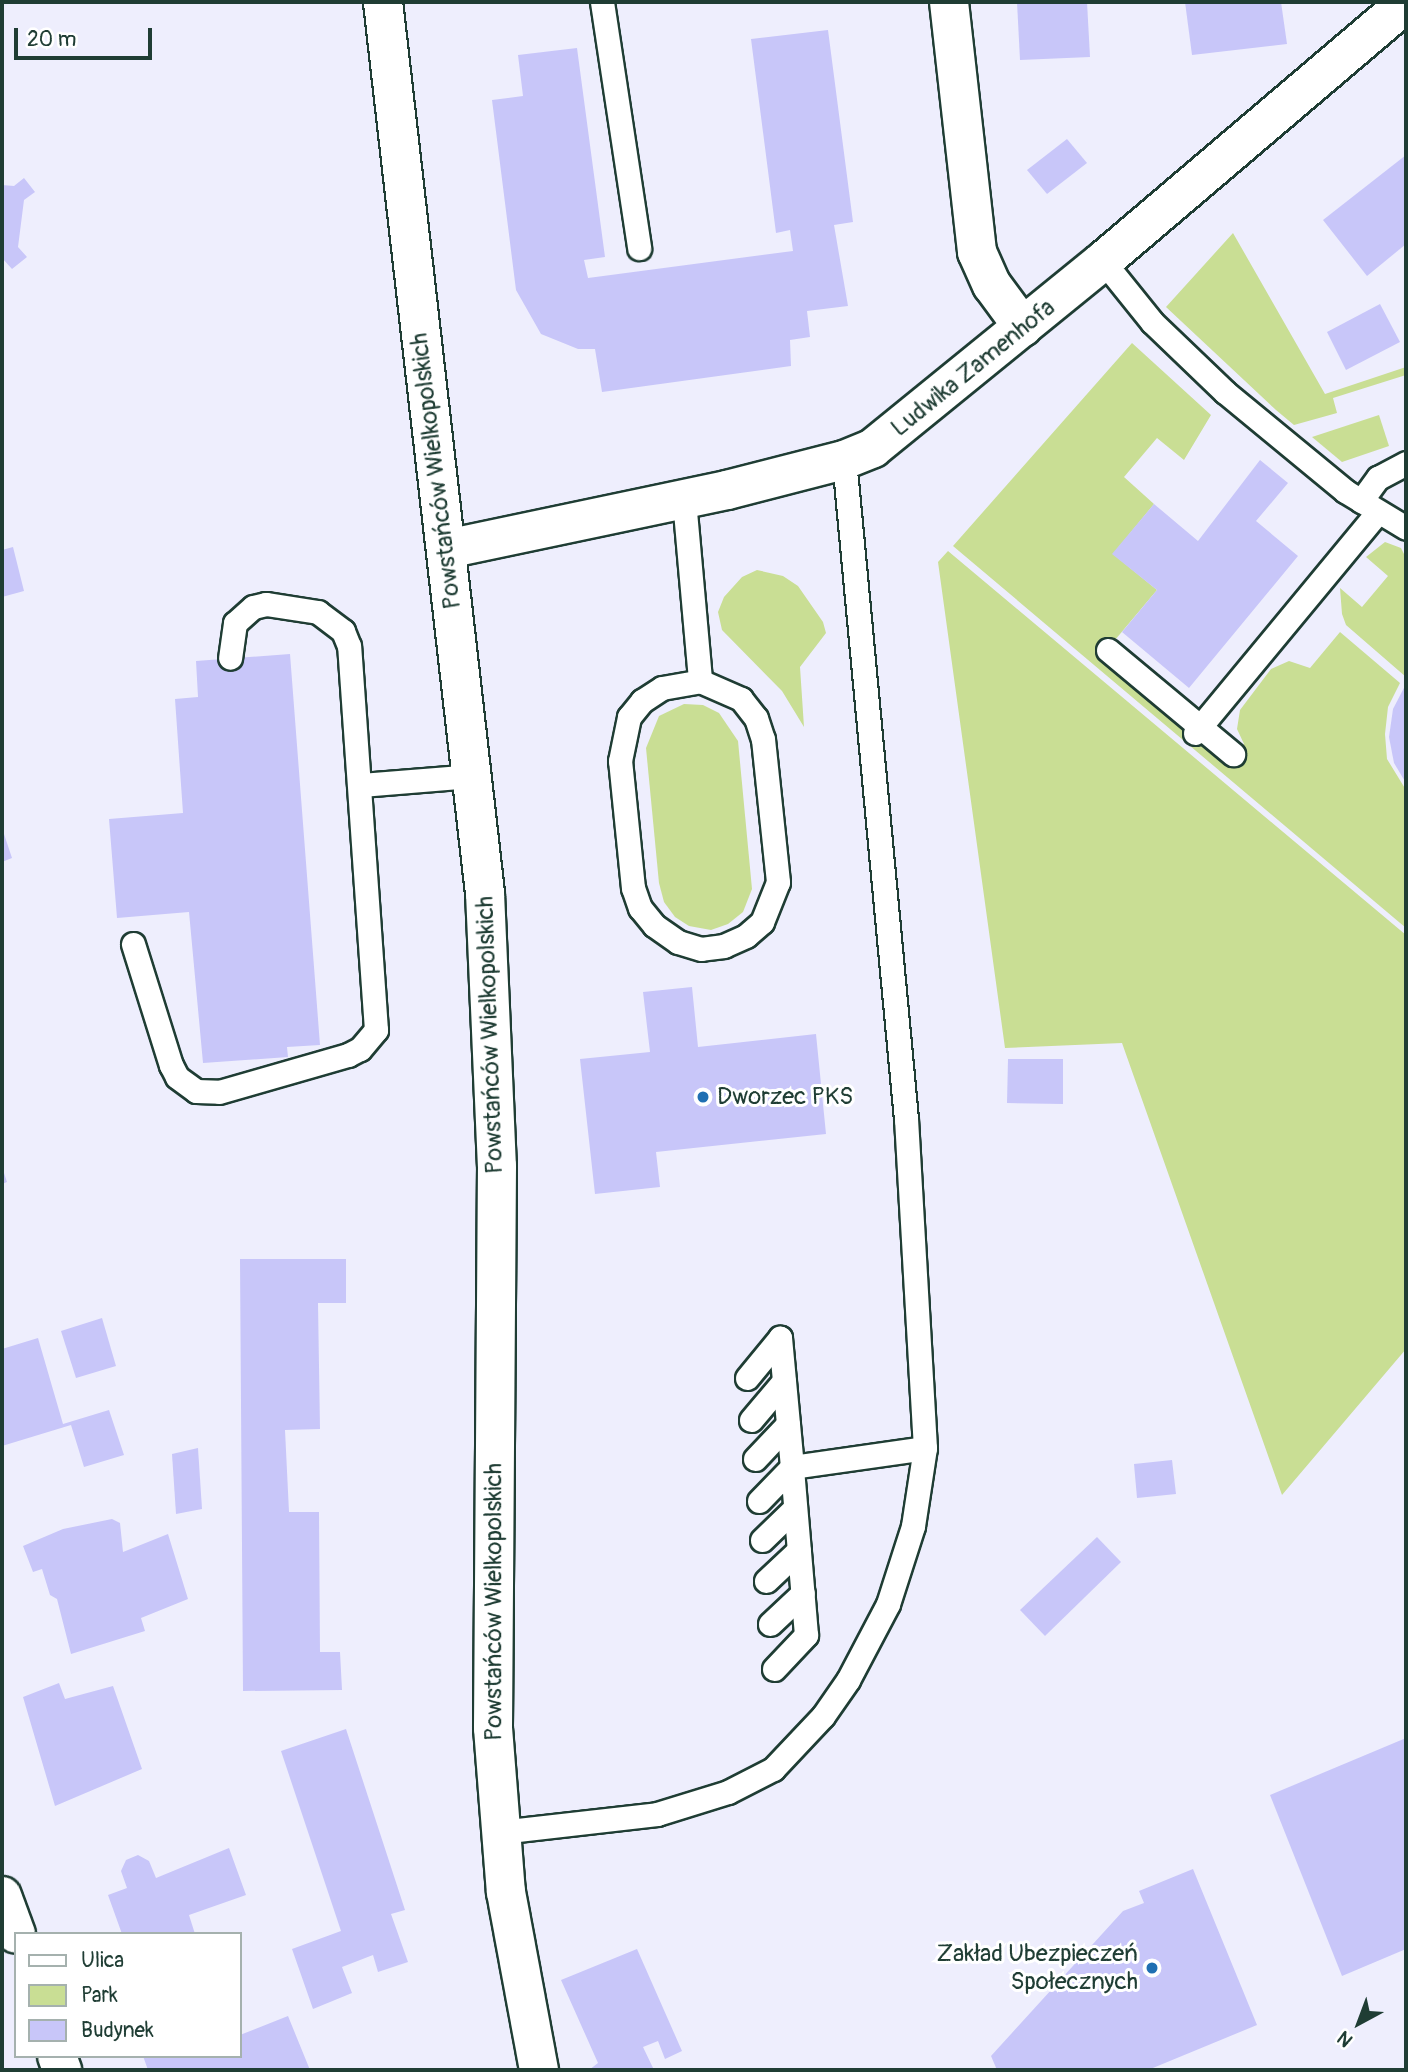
<!DOCTYPE html>
<meta charset="utf-8">
<style>
body{margin:0}
#map{position:relative;width:1408px;height:2072px;overflow:hidden;background:#eeeefd;font-family:Pangolin,sans-serif}
div>[style]{position:absolute}
.green>*{inset:0;background:#c9de94}
.building>*{inset:0;background:#c8c6f9}
.roads{filter:drop-shadow(2px 0 #1f3d34) drop-shadow(-2px 0 #1f3d34) drop-shadow(0 2px #1f3d34) drop-shadow(0 -2px #1f3d34)}
.lane>*{height:23px;margin:-11.5px;padding:0 11.5px;transform-origin:11.5px;border-radius:11.5px;background:#fff}
.street>*{height:38px;margin:-19px;padding:0 19px;transform-origin:19px;border-radius:19px;background:#fff}
.secondary>*{height:38px;margin:-19px;padding:0 19px;transform-origin:19px;border-radius:19px;background:#fff}
.dots>*{width:19px;height:19px;translate:-50% -50%;box-sizing:border-box;border:4px solid #fff;border-radius:50%}
span{translate:-50% -50%;white-space:nowrap;text-align:center;line-height:1.15;-webkit-text-stroke:6px #fff;paint-order:stroke}
.street-label{font-size:24px;color:#1f3d34}
.poi-label{font-size:24px;color:#1f3d34}
.left{translate:0 -50%;text-align:left}
.right{translate:-100% -50%;text-align:right}
.frame{position:absolute;inset:0;border:4px solid #1f3d34;pointer-events:none}
.legend{position:absolute;left:14px;top:1932px;width:228px;height:126px;box-sizing:border-box;background:#fff;border:2px solid #a5b1ae;margin:0;padding:9px 12px;list-style:none;font-size:21px;color:#1f3d34}
.legend li{display:flex;align-items:center;gap:14px;height:35px}
.legend b{width:35px;border:2px solid #a5b1ae}
.north{position:absolute;left:1324px;top:1988px;width:70px;height:70px;-webkit-text-stroke:5px #fff;paint-order:stroke;rotate:221deg;font-size:19px;font-weight:700;line-height:28px;text-align:center;color:#1f3d34}
.north::after{content:'';display:block;margin:auto;width:24px;height:32px;background:#1f3d34;clip-path:polygon(50% 0,100% 100%,50% 72%,0 100%)}
.scale{position:absolute;left:14px;top:28px;width:138px;height:32px;box-sizing:border-box;border:4px solid #1f3d34;border-top:0;padding-left:9px;font-size:21px;line-height:24px;white-space:nowrap;color:#1f3d34;-webkit-text-stroke:5px #fff;paint-order:stroke}
</style>
<div id="map">
<div class="green">
<div style="clip-path:polygon(1233px 233px,1325px 394px,1406px 367px,1406px 375px,1333px 398px,1337px 413px,1294px 425px,1276px 410px,1166px 307px)"></div>
<div style="clip-path:polygon(1132px 343px,1211px 415px,1184px 460px,1157px 438px,1124px 477px,1154px 504px,1113px 554px,1157px 590px,1099px 659px,1227px 766px,1244px 744px,1237px 729px,1240px 710px,1271px 669px,1289px 661px,1310px 668px,1340px 632px,1400px 683px,1388px 707px,1385px 734px,1387px 759px,1406px 790px,1406px 928px,953px 546px)"></div>
<div style="clip-path:polygon(1379px 415px,1389px 446px,1342px 462px,1312px 437px)"></div>
<div style="clip-path:polygon(1385px 542px,1401px 548px,1406px 558px,1406px 677px,1346px 625px,1342px 614px,1340px 588px,1362px 607px,1388px 576px,1366px 557px)"></div>
<div style="clip-path:polygon(948px 551px,1406px 935px,1406px 1349px,1282px 1495px,1122px 1043px,1005px 1048px,938px 562px)"></div>
<div style="clip-path:polygon(757px 570px,783px 576px,798px 586px,823px 622px,826px 633px,800px 667px,804px 727px,782px 691px,722px 630px,718px 612px,724px 597px,742px 577px)"></div>
<div style="clip-path:polygon(684px 704px,703px 705px,719px 713px,738px 741px,752px 889px,743px 912px,728px 924px,711px 930px,689px 926px,675px 917px,664px 902px,659px 883px,646px 748px,659px 716px)"></div>
</div>
<div class="building">
<div style="clip-path:polygon(1017px 2px,1087px 2px,1090px 57px,1020px 60px)"></div>
<div style="clip-path:polygon(1185px 2px,1281px 2px,1287px 44px,1192px 55px)"></div>
<div style="clip-path:polygon(828px 30px,853px 222px,834px 225px,848px 306px,807px 311px,810px 337px,790px 340px,791px 366px,602px 392px,595px 349px,578px 349px,541px 334px,516px 290px,492px 100px,523px 96px,518px 55px,577px 48px,605px 257px,584px 260px,588px 278px,793px 251px,790px 230px,776px 233px,751px 39px)"></div>
<div style="clip-path:polygon(1067px 139px,1087px 163px,1047px 194px,1027px 170px)"></div>
<div style="clip-path:polygon(1406px 155px,1406px 244px,1367px 276px,1323px 220px)"></div>
<div style="clip-path:polygon(24px 178px,35px 192px,24px 200px,18px 247px,27px 257px,12px 269px,2px 258px,2px 185px,14px 186px)"></div>
<div style="clip-path:polygon(1380px 304px,1400px 342px,1346px 370px,1327px 332px)"></div>
<div style="clip-path:polygon(1260px 460px,1288px 483px,1256px 521px,1298px 556px,1189px 688px,1122px 632px,1157px 590px,1112px 554px,1154px 504px,1198px 541px)"></div>
<div style="clip-path:polygon(13px 547px,24px 591px,2px 597px,2px 550px)"></div>
<div style="clip-path:polygon(290px 654px,320px 1045px,287px 1047px,288px 1057px,203px 1063px,189px 912px,117px 918px,109px 819px,183px 813px,175px 699px,198px 697px,196px 661px)"></div>
<div style="clip-path:polygon(1406px 684px,1406px 783px,1394px 763px,1389px 737px,1393px 709px)"></div>
<div style="clip-path:polygon(2px 828px,12px 858px,2px 862px)"></div>
<div style="clip-path:polygon(692px 987px,698px 1047px,816px 1034px,826px 1134px,656px 1152px,660px 1187px,595px 1194px,580px 1059px,650px 1052px,643px 992px)"></div>
<div style="clip-path:polygon(1008px 1059px,1063px 1059px,1063px 1104px,1007px 1103px)"></div>
<div style="clip-path:polygon(2px 1167px,7px 1182px,2px 1184px)"></div>
<div style="clip-path:polygon(240px 1259px,346px 1259px,346px 1303px,318px 1303px,320px 1429px,285px 1430px,289px 1512px,319px 1512px,320px 1652px,340px 1652px,342px 1690px,243px 1691px)"></div>
<div style="clip-path:polygon(102px 1318px,116px 1366px,76px 1378px,61px 1331px)"></div>
<div style="clip-path:polygon(38px 1338px,63px 1424px,109px 1410px,124px 1455px,84px 1467px,71px 1425px,2px 1446px,2px 1349px)"></div>
<div style="clip-path:polygon(198px 1448px,202px 1509px,176px 1514px,172px 1454px)"></div>
<div style="clip-path:polygon(1172px 1460px,1176px 1494px,1137px 1498px,1134px 1464px)"></div>
<div style="clip-path:polygon(112px 1519px,120px 1523px,123px 1552px,168px 1534px,188px 1599px,141px 1618px,145px 1631px,71px 1654px,57px 1599px,50px 1595px,42px 1569px,33px 1572px,23px 1546px,63px 1529px)"></div>
<div style="clip-path:polygon(1097px 1537px,1121px 1562px,1045px 1636px,1020px 1610px)"></div>
<div style="clip-path:polygon(59px 1683px,65px 1699px,113px 1686px,142px 1769px,55px 1806px,23px 1697px)"></div>
<div style="clip-path:polygon(346px 1729px,405px 1910px,391px 1914px,408px 1962px,378px 1972px,373px 1955px,342px 1967px,352px 1993px,313px 2009px,292px 1949px,341px 1931px,281px 1751px)"></div>
<div style="clip-path:polygon(1406px 1738px,1406px 1949px,1342px 1976px,1270px 1795px)"></div>
<div style="clip-path:polygon(229px 1848px,246px 1895px,189px 1915px,195px 1934px,122px 1934px,108px 1895px,127px 1888px,121px 1871px,126px 1860px,138px 1855px,149px 1861px,156px 1878px)"></div>
<div style="clip-path:polygon(1193px 1869px,1257px 2025px,1148px 2070px,997px 2070px,991px 2056px,1123px 1911px,1144px 1903px,1139px 1891px)"></div>
<div style="clip-path:polygon(637px 1949px,682px 2051px,665px 2059px,658px 2041px,643px 2047px,654px 2070px,589px 2070px,598px 2063px,561px 1980px)"></div>
<div style="clip-path:polygon(288px 2016px,310px 2070px,148px 2070px,143px 2056px,240px 2056px,240px 2035px)"></div>
</div>
<div class="roads">
<div class="lane">
<div style="left:602px;top:2px;width:249px;rotate:81.4deg"></div>
<div style="left:1103px;top:261px;width:78px;rotate:51.2deg"></div>
<div style="left:1152px;top:322px;width:101px;rotate:43.8deg"></div>
<div style="left:1225px;top:392px;width:156px;rotate:39.5deg"></div>
<div style="left:1345px;top:491px;width:71px;rotate:31.2deg"></div>
<div style="left:684px;top:500px;width:182px;rotate:84.9deg"></div>
<div style="left:1361px;top:501px;width:29px;rotate:-54deg"></div>
<div style="left:1378px;top:478px;width:32px;rotate:-28deg"></div>
<div style="left:1108px;top:650px;width:163px;rotate:39.8deg"></div>
<div style="left:700px;top:681px;width:45px;rotate:23.7deg"></div>
<div style="left:741px;top:699px;width:24px;rotate:52deg"></div>
<div style="left:756px;top:718px;width:22px;rotate:72deg"></div>
<div style="left:763px;top:739px;width:144px;rotate:84deg"></div>
<div style="left:778px;top:882px;width:43px;rotate:111.8deg"></div>
<div style="left:762px;top:922px;width:21px;rotate:139deg"></div>
<div style="left:746px;top:936px;width:24px;rotate:156deg"></div>
<div style="left:724px;top:946px;width:23px;rotate:173deg"></div>
<div style="left:701px;top:949px;width:24px;rotate:-163deg"></div>
<div style="left:678px;top:942px;width:29px;rotate:-145deg"></div>
<div style="left:654px;top:925px;width:22px;rotate:-129deg"></div>
<div style="left:640px;top:908px;width:21px;rotate:-109deg"></div>
<div style="left:633px;top:888px;width:128px;rotate:-95.8deg"></div>
<div style="left:620px;top:761px;width:45px;rotate:-78.4deg"></div>
<div style="left:629px;top:717px;width:21px;rotate:-51deg"></div>
<div style="left:642px;top:701px;width:24px;rotate:-33deg"></div>
<div style="left:662px;top:688px;width:39px;rotate:-10deg"></div>
<div style="left:1195px;top:733px;width:286px;rotate:-50.4deg"></div>
<div style="left:360px;top:785px;width:112px;rotate:-4.6deg"></div>
<div style="left:133px;top:944px;width:127px;rotate:72.6deg"></div>
<div style="left:171px;top:1065px;width:13px;rotate:63deg"></div>
<div style="left:177px;top:1077px;width:24px;rotate:36deg"></div>
<div style="left:196px;top:1091px;width:23px;rotate:2deg"></div>
<div style="left:219px;top:1092px;width:134px;rotate:-16deg"></div>
<div style="left:348px;top:1055px;width:13px;rotate:-27deg"></div>
<div style="left:360px;top:1049px;width:25px;rotate:-50deg"></div>
<div style="left:376px;top:1030px;width:385px;rotate:-94deg"></div>
<div style="left:349px;top:646px;width:16px;rotate:-112deg"></div>
<div style="left:343px;top:631px;width:31px;rotate:-143deg"></div>
<div style="left:318px;top:612px;width:53px;rotate:-171.3deg"></div>
<div style="left:266px;top:604px;width:13px;rotate:167deg"></div>
<div style="left:253px;top:607px;width:24px;rotate:138deg"></div>
<div style="left:235px;top:623px;width:35px;rotate:98deg"></div>
<div style="left:747px;top:1378px;width:52px;rotate:-50.5deg"></div>
<div style="left:751px;top:1420px;width:51px;rotate:-49.8deg"></div>
<div style="left:755px;top:1459px;width:48px;rotate:-46.7deg"></div>
<div style="left:759px;top:1501px;width:47px;rotate:-45.9deg"></div>
<div style="left:792px;top:1467px;width:130px;rotate:-95.3deg"></div>
<div style="left:762px;top:1540px;width:46px;rotate:-44.1deg"></div>
<div style="left:766px;top:1581px;width:45px;rotate:-43.2deg"></div>
<div style="left:770px;top:1624px;width:45px;rotate:-43.2deg"></div>
<div style="left:774px;top:1669px;width:47px;rotate:-46.7deg"></div>
<div style="left:806px;top:1635px;width:169px;rotate:-94.8deg"></div>
<div style="left:792px;top:1467px;width:134px;rotate:-8.1deg"></div>
<div style="left:500px;top:1832px;width:158px;rotate:-6.5deg"></div>
<div style="left:657px;top:1814px;width:74px;rotate:-17.2deg"></div>
<div style="left:728px;top:1792px;width:51px;rotate:-27.1deg"></div>
<div style="left:773px;top:1769px;width:73px;rotate:-46.7deg"></div>
<div style="left:823px;top:1716px;width:44px;rotate:-55.2deg"></div>
<div style="left:848px;top:1680px;width:86px;rotate:-62.2deg"></div>
<div style="left:888px;top:1604px;width:82px;rotate:-72.2deg"></div>
<div style="left:913px;top:1526px;width:79px;rotate:-81.3deg"></div>
<div style="left:925px;top:1448px;width:330px;rotate:-93.3deg"></div>
<div style="left:906px;top:1119px;width:662px;rotate:-95.37deg"></div>
</div>
<div class="street">
<div style="left:949px;top:2px;width:252px;rotate:83.6deg"></div>
<div style="left:977px;top:252px;width:36px;rotate:66deg"></div>
<div style="left:992px;top:285px;width:52px;rotate:53.6deg"></div>
<div style="left:447px;top:549px;width:286px;rotate:-11.9deg"></div>
<div style="left:727px;top:490px;width:121px;rotate:-14.4deg"></div>
<div style="left:844px;top:460px;width:31px;rotate:-22deg"></div>
<div style="left:873px;top:448px;width:296px;rotate:-39.1deg"></div>
<div style="left:1103px;top:261px;width:398px;rotate:-40.4deg"></div>
<div style="left:2px;top:1896px;width:40px;rotate:69.8deg"></div>
<div style="left:57px;top:2056px;width:15px;rotate:70deg"></div>
</div>
<div class="secondary">
<div style="left:383px;top:2px;width:897px;rotate:83.47deg"></div>
<div style="left:485px;top:893px;width:273px;rotate:87.5deg"></div>
<div style="left:497px;top:1166px;width:562px;rotate:90.41deg"></div>
<div style="left:493px;top:1728px;width:165px;rotate:85.5deg"></div>
<div style="left:506px;top:1892px;width:181px;rotate:79.5deg"></div>
</div>
</div>
<div class="dots">
<div style="left:703px;top:1097px;background:#1f6fb2"></div>
<div style="left:1152px;top:1968px;background:#1f6fb2"></div>
</div>
<div class="street-label">
<span style="left:973px;top:368px;rotate:-39deg">Ludwika Zamenhofa</span>
<span style="left:436px;top:471px;rotate:-97deg">Powstańców Wielkopolskich</span>
<span style="left:490px;top:1035px;rotate:-92deg">Powstańców Wielkopolskich</span>
<span style="left:494px;top:1602px;rotate:-90deg">Powstańców Wielkopolskich</span>
</div>
<div class="poi-label">
<span class="left" style="left:717px;top:1097px">Dworzec PKS</span>
<span class="right" style="left:1138px;top:1968px">Zakład Ubezpieczeń<br>Społecznych</span>
</div>
<div class="frame"></div>
<ul class="legend">
<li><b style="height:9px;background:#fff"></b>Ulica</li>
<li><b style="height:19px;background:#c9de94"></b>Park</li>
<li><b style="height:19px;background:#c8c6f9"></b>Budynek</li>
</ul>
<div class="north">N</div>
<div class="scale">20 m</div>
</div>
